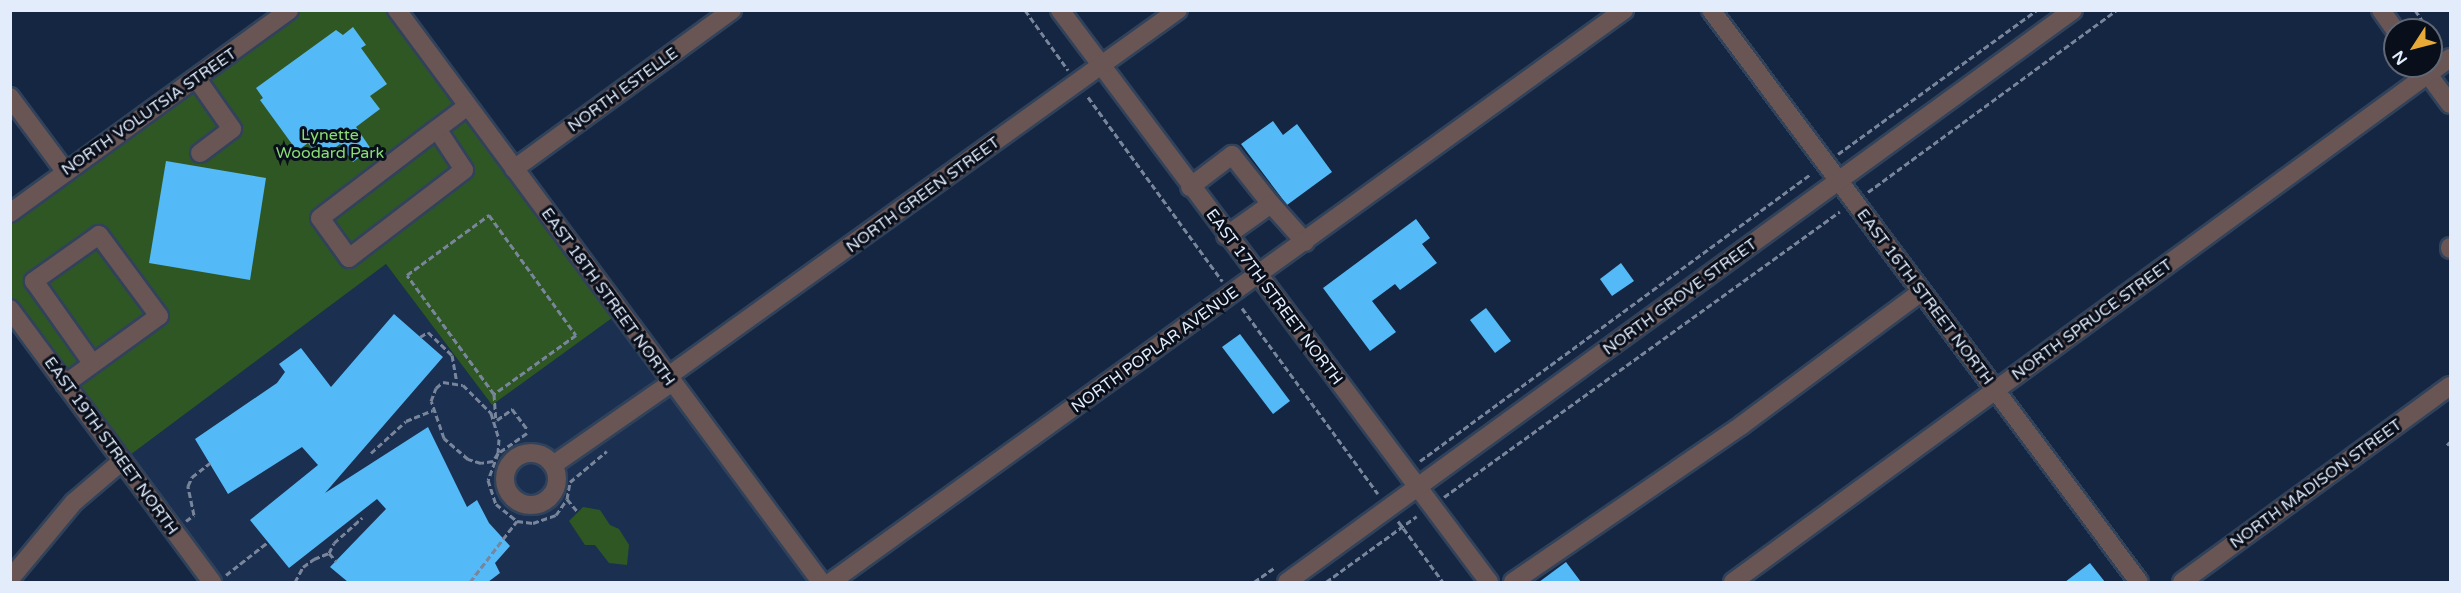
<!DOCTYPE html>
<style>
body{margin:0}
#map{position:relative;width:2461px;height:593px;overflow:hidden;background:#142641;font-family:"Varela Round",sans-serif}
div>[style]{position:absolute}
.built>*{inset:0;background:#1b3050}
.green>*{inset:0;background:#2f5724}
.building>*{inset:0;background:#54b9f7}
.path>*{height:3px;margin-top:-1.5px;transform-origin:0;background:repeating-linear-gradient(90deg,#78859b 0 6px,transparent 0 9px)}
.roads{filter:drop-shadow(2px 0 #31425b) drop-shadow(-2px 0 #31425b) drop-shadow(0 2px #31425b) drop-shadow(0 -2px #31425b)}
.minor>*{height:18px;margin:-9px;padding:0 9px;transform-origin:9px;border-radius:9px;background:#685554}
.minor>.ring{margin:-9px;padding:0;box-sizing:content-box;background:none;border:18px solid #685554;border-radius:50%}
span{translate:-50% -50%;white-space:nowrap;text-align:center;line-height:1.15;-webkit-text-stroke:6px #080f1b;paint-order:stroke}
.street-label{font-size:16px;color:#e3ecfb}
.park-label{font-size:16px;color:#8adc74}
.frame{position:absolute;inset:0;border:12px solid #e3ecfb;pointer-events:none}
.north{position:absolute;left:2383px;top:18px;width:60px;height:60px;box-sizing:border-box;background:#080f1b;border:2px solid #606775;border-radius:50%;rotate:234deg;font-size:16px;font-weight:700;line-height:24px;text-align:center;color:#e3ecfb}
.north::after{content:'';display:block;margin:auto;width:21px;height:27px;background:#e8ab37;clip-path:polygon(50% 0,100% 100%,50% 72%,0 100%)}
</style>
<div id="map">
<div class="built">
<div style="clip-path:polygon(386px 264px,492px 405px,619px 313px,821px 582px,212px 582px,122px 461px)"></div>
</div>
<div class="green">
<div style="clip-path:polygon(288px 11px,397px 11px,619px 313px,492px 405px,386px 264px,122px 461px,11px 309px,10px 215px)"></div>
<div style="clip-path:polygon(583px 507px,600px 510px,610px 525px,619px 529px,629px 545px,627px 565px,609px 563px,595px 545px,585px 545px,569px 521px)"></div>
</div>
<div class="building">
<div style="clip-path:polygon(353px 27px,366px 45px,361px 48px,387px 84px,370px 96px,380px 109px,356px 127px,371px 149px,353px 162px,340px 144px,320px 159px,308px 143px,297px 151px,260px 100px,263px 98px,256px 88px,336px 30px,343px 35px)"></div>
<div style="clip-path:polygon(1273px 121px,1283px 135px,1297px 124px,1332px 172px,1287px 205px,1241px 144px)"></div>
<div style="clip-path:polygon(166px 161px,266px 178px,250px 280px,149px 263px)"></div>
<div style="clip-path:polygon(1416px 219px,1430px 238px,1422px 244px,1437px 263px,1400px 290px,1395px 284px,1372px 301px,1396px 332px,1370px 351px,1323px 288px)"></div>
<div style="clip-path:polygon(1621px 263px,1634px 281px,1612px 296px,1600px 279px)"></div>
<div style="clip-path:polygon(1486px 308px,1511px 341px,1495px 353px,1470px 320px)"></div>
<div style="clip-path:polygon(394px 314px,443px 357px,325px 493px,428px 427px,467px 507px,477px 500px,489px 523px,510px 546px,495px 563px,500px 573px,488px 582px,348px 582px,330px 567px,386px 509px,377px 499px,289px 568px,250px 520px,318px 465px,302px 447px,228px 494px,195px 439px,277px 383px,285px 372px,279px 364px,301px 348px,331px 387px)"></div>
<div style="clip-path:polygon(1240px 334px,1290px 401px,1273px 414px,1222px 347px)"></div>
<div style="clip-path:polygon(1566px 562px,1581px 582px,1539px 582px)"></div>
<div style="clip-path:polygon(2090px 563px,2105px 582px,2065px 582px)"></div>
</div>
<div class="path">
<div style="left:1025px;top:10px;width:74px;rotate:54.4deg"></div>
<div style="left:2415px;top:10px;width:24px;rotate:55deg"></div>
<div style="left:2431px;top:32px;width:16px;rotate:52deg"></div>
<div style="left:1088px;top:97px;width:228px;rotate:53.9deg"></div>
<div style="left:1838px;top:154px;width:246px;rotate:-35.9deg"></div>
<div style="left:1868px;top:192px;width:308px;rotate:-36.2deg"></div>
<div style="left:1242px;top:308px;width:230px;rotate:53.8deg"></div>
<div style="left:420px;top:337px;width:9px;rotate:-32deg"></div>
<div style="left:428px;top:332px;width:33px;rotate:44deg"></div>
<div style="left:452px;top:355px;width:27px;rotate:80deg"></div>
<div style="left:443px;top:382px;width:20px;rotate:9deg"></div>
<div style="left:463px;top:385px;width:40px;rotate:45deg"></div>
<div style="left:491px;top:413px;width:27px;rotate:73deg"></div>
<div style="left:499px;top:439px;width:14px;rotate:94deg"></div>
<div style="left:498px;top:453px;width:9px;rotate:122deg"></div>
<div style="left:493px;top:461px;width:12px;rotate:171deg"></div>
<div style="left:481px;top:463px;width:14px;rotate:-163deg"></div>
<div style="left:468px;top:459px;width:32px;rotate:-139deg"></div>
<div style="left:444px;top:438px;width:39px;rotate:-109deg"></div>
<div style="left:431px;top:401px;width:14px;rotate:-69deg"></div>
<div style="left:436px;top:388px;width:9px;rotate:-41deg"></div>
<div style="left:494px;top:394px;width:147px;rotate:-126.2deg"></div>
<div style="left:407px;top:275px;width:102px;rotate:-36.2deg"></div>
<div style="left:489px;top:215px;width:148px;rotate:54.1deg"></div>
<div style="left:576px;top:335px;width:101px;rotate:144.3deg"></div>
<div style="left:494px;top:394px;width:27px;rotate:86deg"></div>
<div style="left:497px;top:420px;width:19px;rotate:-36deg"></div>
<div style="left:512px;top:409px;width:26px;rotate:53deg"></div>
<div style="left:527px;top:433px;width:35px;rotate:145deg"></div>
<div style="left:498px;top:453px;width:29px;rotate:110deg"></div>
<div style="left:488px;top:480px;width:25px;rotate:72deg"></div>
<div style="left:496px;top:504px;width:27px;rotate:39deg"></div>
<div style="left:517px;top:521px;width:16px;rotate:7deg"></div>
<div style="left:533px;top:523px;width:24px;rotate:-19deg"></div>
<div style="left:556px;top:515px;width:19px;rotate:-55deg"></div>
<div style="left:567px;top:499px;width:17px;rotate:-80deg"></div>
<div style="left:570px;top:482px;width:48px;rotate:-40deg"></div>
<div style="left:2447px;top:445px;width:4px;rotate:-45deg"></div>
<div style="left:371px;top:453px;width:47px;rotate:-42.4deg"></div>
<div style="left:406px;top:421px;width:29px;rotate:-22deg"></div>
<div style="left:1420px;top:461px;width:485px;rotate:-36.3deg"></div>
<div style="left:1444px;top:497px;width:488px;rotate:-35.8deg"></div>
<div style="left:567px;top:499px;width:17px;rotate:50deg"></div>
<div style="left:186px;top:521px;width:10px;rotate:-37deg"></div>
<div style="left:194px;top:515px;width:30px;rotate:-102deg"></div>
<div style="left:188px;top:486px;width:10px;rotate:-66deg"></div>
<div style="left:192px;top:477px;width:23px;rotate:-38deg"></div>
<div style="left:1398px;top:521px;width:76px;rotate:53.6deg"></div>
<div style="left:329px;top:553px;width:11px;rotate:-63deg"></div>
<div style="left:334px;top:543px;width:38px;rotate:-42deg"></div>
<div style="left:226px;top:575px;width:53px;rotate:-38.2deg"></div>
<div style="left:295px;top:582px;width:17px;rotate:-62deg"></div>
<div style="left:303px;top:567px;width:14px;rotate:-36deg"></div>
<div style="left:314px;top:559px;width:16px;rotate:-22deg"></div>
<div style="left:329px;top:553px;width:11px;rotate:49deg"></div>
<div style="left:470px;top:582px;width:77px;rotate:-52.4deg"></div>
<div style="left:1254px;top:582px;width:24px;rotate:-35deg"></div>
<div style="left:1326px;top:582px;width:112px;rotate:-36deg"></div>
</div>
<div class="roads">
<div class="minor">
<div style="left:397px;top:10px;width:712px;rotate:53.45deg"></div>
<div style="left:1060px;top:10px;width:715px;rotate:53.13deg"></div>
<div style="left:1711px;top:10px;width:714px;rotate:53.19deg"></div>
<div style="left:2381px;top:10px;width:24px;rotate:55deg"></div>
<div style="left:2422px;top:66px;width:47px;rotate:53.6deg"></div>
<div style="left:197px;top:79px;width:61px;rotate:55deg"></div>
<div style="left:232px;top:129px;width:40px;rotate:143deg"></div>
<div style="left:10px;top:97px;width:92px;rotate:53.4deg"></div>
<div style="left:437px;top:129px;width:49px;rotate:56.6deg"></div>
<div style="left:464px;top:170px;width:145px;rotate:142.6deg"></div>
<div style="left:349px;top:258px;width:49px;rotate:-125.9deg"></div>
<div style="left:320px;top:218px;width:147px;rotate:-37.3deg"></div>
<div style="left:437px;top:129px;width:38px;rotate:-37deg"></div>
<div style="left:514px;top:169px;width:270px;rotate:-36.1deg"></div>
<div style="left:1190px;top:187px;width:53px;rotate:-37.3deg"></div>
<div style="left:1232px;top:155px;width:63px;rotate:51.5deg"></div>
<div style="left:1271px;top:204px;width:55px;rotate:144.6deg"></div>
<div style="left:1271px;top:204px;width:51px;rotate:48.2deg"></div>
<div style="left:10px;top:213px;width:345px;rotate:-36deg"></div>
<div style="left:2450px;top:247px;width:2px;rotate:90deg"></div>
<div style="left:10px;top:309px;width:340px;rotate:53.5deg"></div>
<div style="left:667px;top:377px;width:629px;rotate:-35.69deg"></div>
<div style="left:65px;top:384px;width:116px;rotate:-35.9deg"></div>
<div style="left:159px;top:316px;width:101px;rotate:-126.5deg"></div>
<div style="left:99px;top:235px;width:80px;rotate:144.7deg"></div>
<div style="left:34px;top:281px;width:100px;rotate:54.7deg"></div>
<div class="ring" style="left:505px;top:453px;width:34px;height:34px"></div>
<div style="left:553px;top:465px;width:144px;rotate:-34.8deg"></div>
<div style="left:10px;top:579px;width:100px;rotate:-50.3deg"></div>
<div style="left:74px;top:502px;width:63px;rotate:-40.5deg"></div>
<div style="left:831px;top:582px;width:978px;rotate:-35.8deg"></div>
<div style="left:1287px;top:582px;width:972px;rotate:-36.04deg"></div>
<div style="left:1513px;top:582px;width:278px;rotate:-34.4deg"></div>
<div style="left:1742px;top:425px;width:223px;rotate:-36.6deg"></div>
<div style="left:1733px;top:582px;width:888px;rotate:-36.16deg"></div>
<div style="left:2182px;top:582px;width:332px;rotate:-36.2deg"></div>
</div>
</div>
<div class="street-label">
<span style="left:623px;top:90px;rotate:-36deg">NORTH ESTELLE</span>
<span style="left:149px;top:112px;rotate:-35deg">NORTH VOLUTSIA STREET</span>
<span style="left:923px;top:195px;rotate:-36deg">NORTH GREEN STREET</span>
<span style="left:608px;top:297px;rotate:54deg">EAST 18TH STREET NORTH</span>
<span style="left:1274px;top:297px;rotate:53deg">EAST 17TH STREET NORTH</span>
<span style="left:1680px;top:297px;rotate:-36deg">NORTH GROVE STREET</span>
<span style="left:1925px;top:297px;rotate:53deg">EAST 16TH STREET NORTH</span>
<span style="left:2092px;top:320px;rotate:-36deg">NORTH SPRUCE STREET</span>
<span style="left:1155px;top:350px;rotate:-36deg">NORTH POPLAR AVENUE</span>
<span style="left:111px;top:446px;rotate:54deg">EAST 19TH STREET NORTH</span>
<span style="left:2316px;top:484px;rotate:-36deg">NORTH MADISON STREET</span>
</div>
<div class="park-label">
<span style="left:330px;top:144px">Lynette<br>Woodard Park</span>
</div>
<div class="frame"></div>
<div class="north">N</div>
</div>
